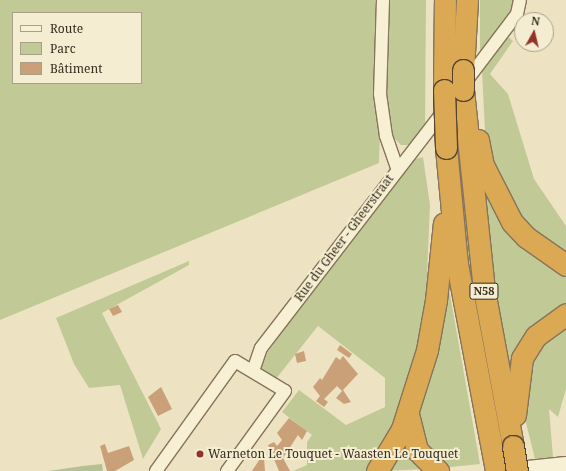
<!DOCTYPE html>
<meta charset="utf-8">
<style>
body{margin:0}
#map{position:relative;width:566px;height:471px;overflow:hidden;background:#ede3c2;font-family:"Noto Serif",serif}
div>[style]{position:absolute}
.green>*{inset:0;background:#c1ca96}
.cemetery>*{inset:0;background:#b7bf95}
.building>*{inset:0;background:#caa079}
.roads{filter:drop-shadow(1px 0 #86745a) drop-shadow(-1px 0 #86745a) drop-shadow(0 1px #86745a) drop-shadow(0 -1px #86745a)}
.street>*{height:12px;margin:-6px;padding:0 6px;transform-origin:6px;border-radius:6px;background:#f8f0d5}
.secondary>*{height:16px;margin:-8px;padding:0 8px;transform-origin:8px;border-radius:8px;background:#f8f0d5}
.highway>*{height:21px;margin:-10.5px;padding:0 10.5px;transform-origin:10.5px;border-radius:10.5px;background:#dba854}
.bridges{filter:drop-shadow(1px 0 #54422e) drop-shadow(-1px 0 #54422e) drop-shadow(0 1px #54422e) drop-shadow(0 -1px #54422e)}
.highway-bridge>*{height:21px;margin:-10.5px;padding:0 10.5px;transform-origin:10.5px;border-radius:10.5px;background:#dba854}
.dots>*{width:11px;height:11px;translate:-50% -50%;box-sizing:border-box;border:2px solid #f4edd1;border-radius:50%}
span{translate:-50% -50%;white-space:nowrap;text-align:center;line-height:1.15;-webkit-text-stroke:4px #f4edd1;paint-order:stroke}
.shield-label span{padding:1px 3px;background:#f4edd1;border:1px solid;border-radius:3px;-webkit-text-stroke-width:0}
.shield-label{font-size:11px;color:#362b1d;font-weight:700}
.street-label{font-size:12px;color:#362b1d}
.poi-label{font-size:12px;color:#362b1d}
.left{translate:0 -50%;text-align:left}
.legend{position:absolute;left:12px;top:12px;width:130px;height:72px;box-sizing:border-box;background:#f4edd1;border:1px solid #a89f89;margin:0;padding:5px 7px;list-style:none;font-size:12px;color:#362b1d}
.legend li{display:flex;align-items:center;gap:8px;height:20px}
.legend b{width:20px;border:1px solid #a89f89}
.north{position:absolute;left:514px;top:12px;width:40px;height:40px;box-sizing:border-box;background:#f4edd1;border:1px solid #a89f89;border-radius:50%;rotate:8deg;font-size:11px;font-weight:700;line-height:16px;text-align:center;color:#362b1d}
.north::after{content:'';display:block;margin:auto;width:14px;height:18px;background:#93312b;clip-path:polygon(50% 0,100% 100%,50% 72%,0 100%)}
</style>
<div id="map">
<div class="green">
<div style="clip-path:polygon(evenodd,0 0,426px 0,425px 130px,410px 145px,401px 145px,392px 136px,382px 74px,379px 163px,0 320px,0 0,13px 13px,141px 13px,141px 83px,13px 83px,13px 13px)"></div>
<div style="clip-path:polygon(480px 0,516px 0,499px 33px,480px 54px)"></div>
<div style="clip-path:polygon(507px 36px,513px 41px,490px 74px,508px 94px,534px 179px,566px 226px,566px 256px,519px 218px,486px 151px,482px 71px)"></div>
<div style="clip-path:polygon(458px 137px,475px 289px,507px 456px,500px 458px,472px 320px,451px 138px)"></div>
<div style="clip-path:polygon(423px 157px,430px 205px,425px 322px,400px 415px,369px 471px,293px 471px,307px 465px,307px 442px,312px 435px,282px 412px,299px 390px,346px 425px,385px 407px,385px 378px,318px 326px,275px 380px,259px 369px,267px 353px,311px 291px,415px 159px)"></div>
<div style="clip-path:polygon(478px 165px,566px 271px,566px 310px,511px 382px,502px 348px)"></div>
<div style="clip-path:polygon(443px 255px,480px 464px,440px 468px,428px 459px,413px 413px)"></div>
<div style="clip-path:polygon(189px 261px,189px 265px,102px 313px,161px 429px,143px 459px,120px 385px,89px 388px,74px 364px,56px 318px)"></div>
<div style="clip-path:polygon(566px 322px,566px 389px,558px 417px,549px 409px,553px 457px,535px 459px,521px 403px,533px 351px)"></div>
<div style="clip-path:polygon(403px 437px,426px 469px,384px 471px)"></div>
</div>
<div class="cemetery">
<div style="clip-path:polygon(102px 464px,103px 471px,48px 471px,83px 466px)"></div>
</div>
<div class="building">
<div style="clip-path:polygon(118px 305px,122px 312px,113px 316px,109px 309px)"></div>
<div style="clip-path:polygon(340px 345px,352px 354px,349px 358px,337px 350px)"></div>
<div style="clip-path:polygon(304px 351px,306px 361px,297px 363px,295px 354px)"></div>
<div style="clip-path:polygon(343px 356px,358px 374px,343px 390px,351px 402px,344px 404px,336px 398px,342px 391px,337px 386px,324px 399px,328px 402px,324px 407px,316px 401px,320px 396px,313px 387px,320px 378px,322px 380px,336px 357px,340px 360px)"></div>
<div style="clip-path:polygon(161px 387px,172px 409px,158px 416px,148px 397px)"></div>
<div style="clip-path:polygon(289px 418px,307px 431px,302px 440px,298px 435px,283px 458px,290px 471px,279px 471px,268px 445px,274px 442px,277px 446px,282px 440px,277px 433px)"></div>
<div style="clip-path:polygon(105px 444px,108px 453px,129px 446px,134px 460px,115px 471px,107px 471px,100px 446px)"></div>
<div style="clip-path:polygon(261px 457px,264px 458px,265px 471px,252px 471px)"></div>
</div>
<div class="roads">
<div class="street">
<div style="left:383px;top:0;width:94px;rotate:91.8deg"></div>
<div style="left:380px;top:94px;width:42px;rotate:81.9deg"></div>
<div style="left:386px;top:136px;width:34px;rotate:71deg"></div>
<div style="left:464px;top:84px;width:88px;rotate:-52.9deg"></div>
<div style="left:517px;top:14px;width:14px;rotate:-78deg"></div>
<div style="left:253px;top:371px;width:24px;rotate:-71deg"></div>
<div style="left:261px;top:348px;width:300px;rotate:-52.4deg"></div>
<div style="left:156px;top:471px;width:135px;rotate:-54.3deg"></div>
<div style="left:235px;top:361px;width:58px;rotate:31deg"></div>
<div style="left:285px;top:391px;width:99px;rotate:125.9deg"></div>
</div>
<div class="secondary">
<div style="left:509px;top:471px;width:57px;rotate:-6deg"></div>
</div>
<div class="highway">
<div style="left:463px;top:70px;width:70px;rotate:-86.7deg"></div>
<div style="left:444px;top:90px;width:90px;rotate:-89.4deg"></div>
<div style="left:463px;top:90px;width:201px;rotate:84deg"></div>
<div style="left:484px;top:290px;width:159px;rotate:79.5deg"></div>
<div style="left:478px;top:140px;width:25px;rotate:79deg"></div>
<div style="left:483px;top:165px;width:64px;rotate:63deg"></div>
<div style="left:512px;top:222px;width:21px;rotate:47deg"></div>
<div style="left:526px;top:237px;width:49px;rotate:35deg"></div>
<div style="left:446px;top:148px;width:117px;rotate:84.6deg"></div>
<div style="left:457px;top:264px;width:211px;rotate:79.3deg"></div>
<div style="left:408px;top:414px;width:37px;rotate:76deg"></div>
<div style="left:417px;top:450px;width:30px;rotate:45deg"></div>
<div style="left:515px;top:415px;width:57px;rotate:-83deg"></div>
<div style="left:522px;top:358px;width:26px;rotate:-58deg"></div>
<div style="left:536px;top:336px;width:37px;rotate:-36deg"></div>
<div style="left:377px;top:471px;width:49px;rotate:-59.2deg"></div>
<div style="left:402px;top:429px;width:83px;rotate:-72.4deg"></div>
<div style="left:427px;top:350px;width:51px;rotate:-79.8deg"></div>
<div style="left:436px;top:300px;width:77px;rotate:-84.1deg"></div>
</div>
</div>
<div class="bridges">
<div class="highway-bridge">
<div style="left:463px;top:70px;width:20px;rotate:90deg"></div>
<div style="left:444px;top:90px;width:58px;rotate:88deg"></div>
<div style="left:513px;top:446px;width:25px;rotate:81deg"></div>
</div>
</div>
<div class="dots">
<div style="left:200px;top:454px;background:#93312b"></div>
</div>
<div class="shield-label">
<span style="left:484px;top:291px">N58</span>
</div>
<div class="street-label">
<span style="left:344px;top:238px;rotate:-53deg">Rue du Gheer - Gheerstraat</span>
</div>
<div class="poi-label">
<span class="left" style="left:208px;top:454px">Warneton Le Touquet - Waasten Le Touquet</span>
</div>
<ul class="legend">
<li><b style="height:5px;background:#f8f0d5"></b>Route</li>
<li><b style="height:11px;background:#c1ca96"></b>Parc</li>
<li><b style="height:11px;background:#caa079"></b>Bâtiment</li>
</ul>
<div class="north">N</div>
</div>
